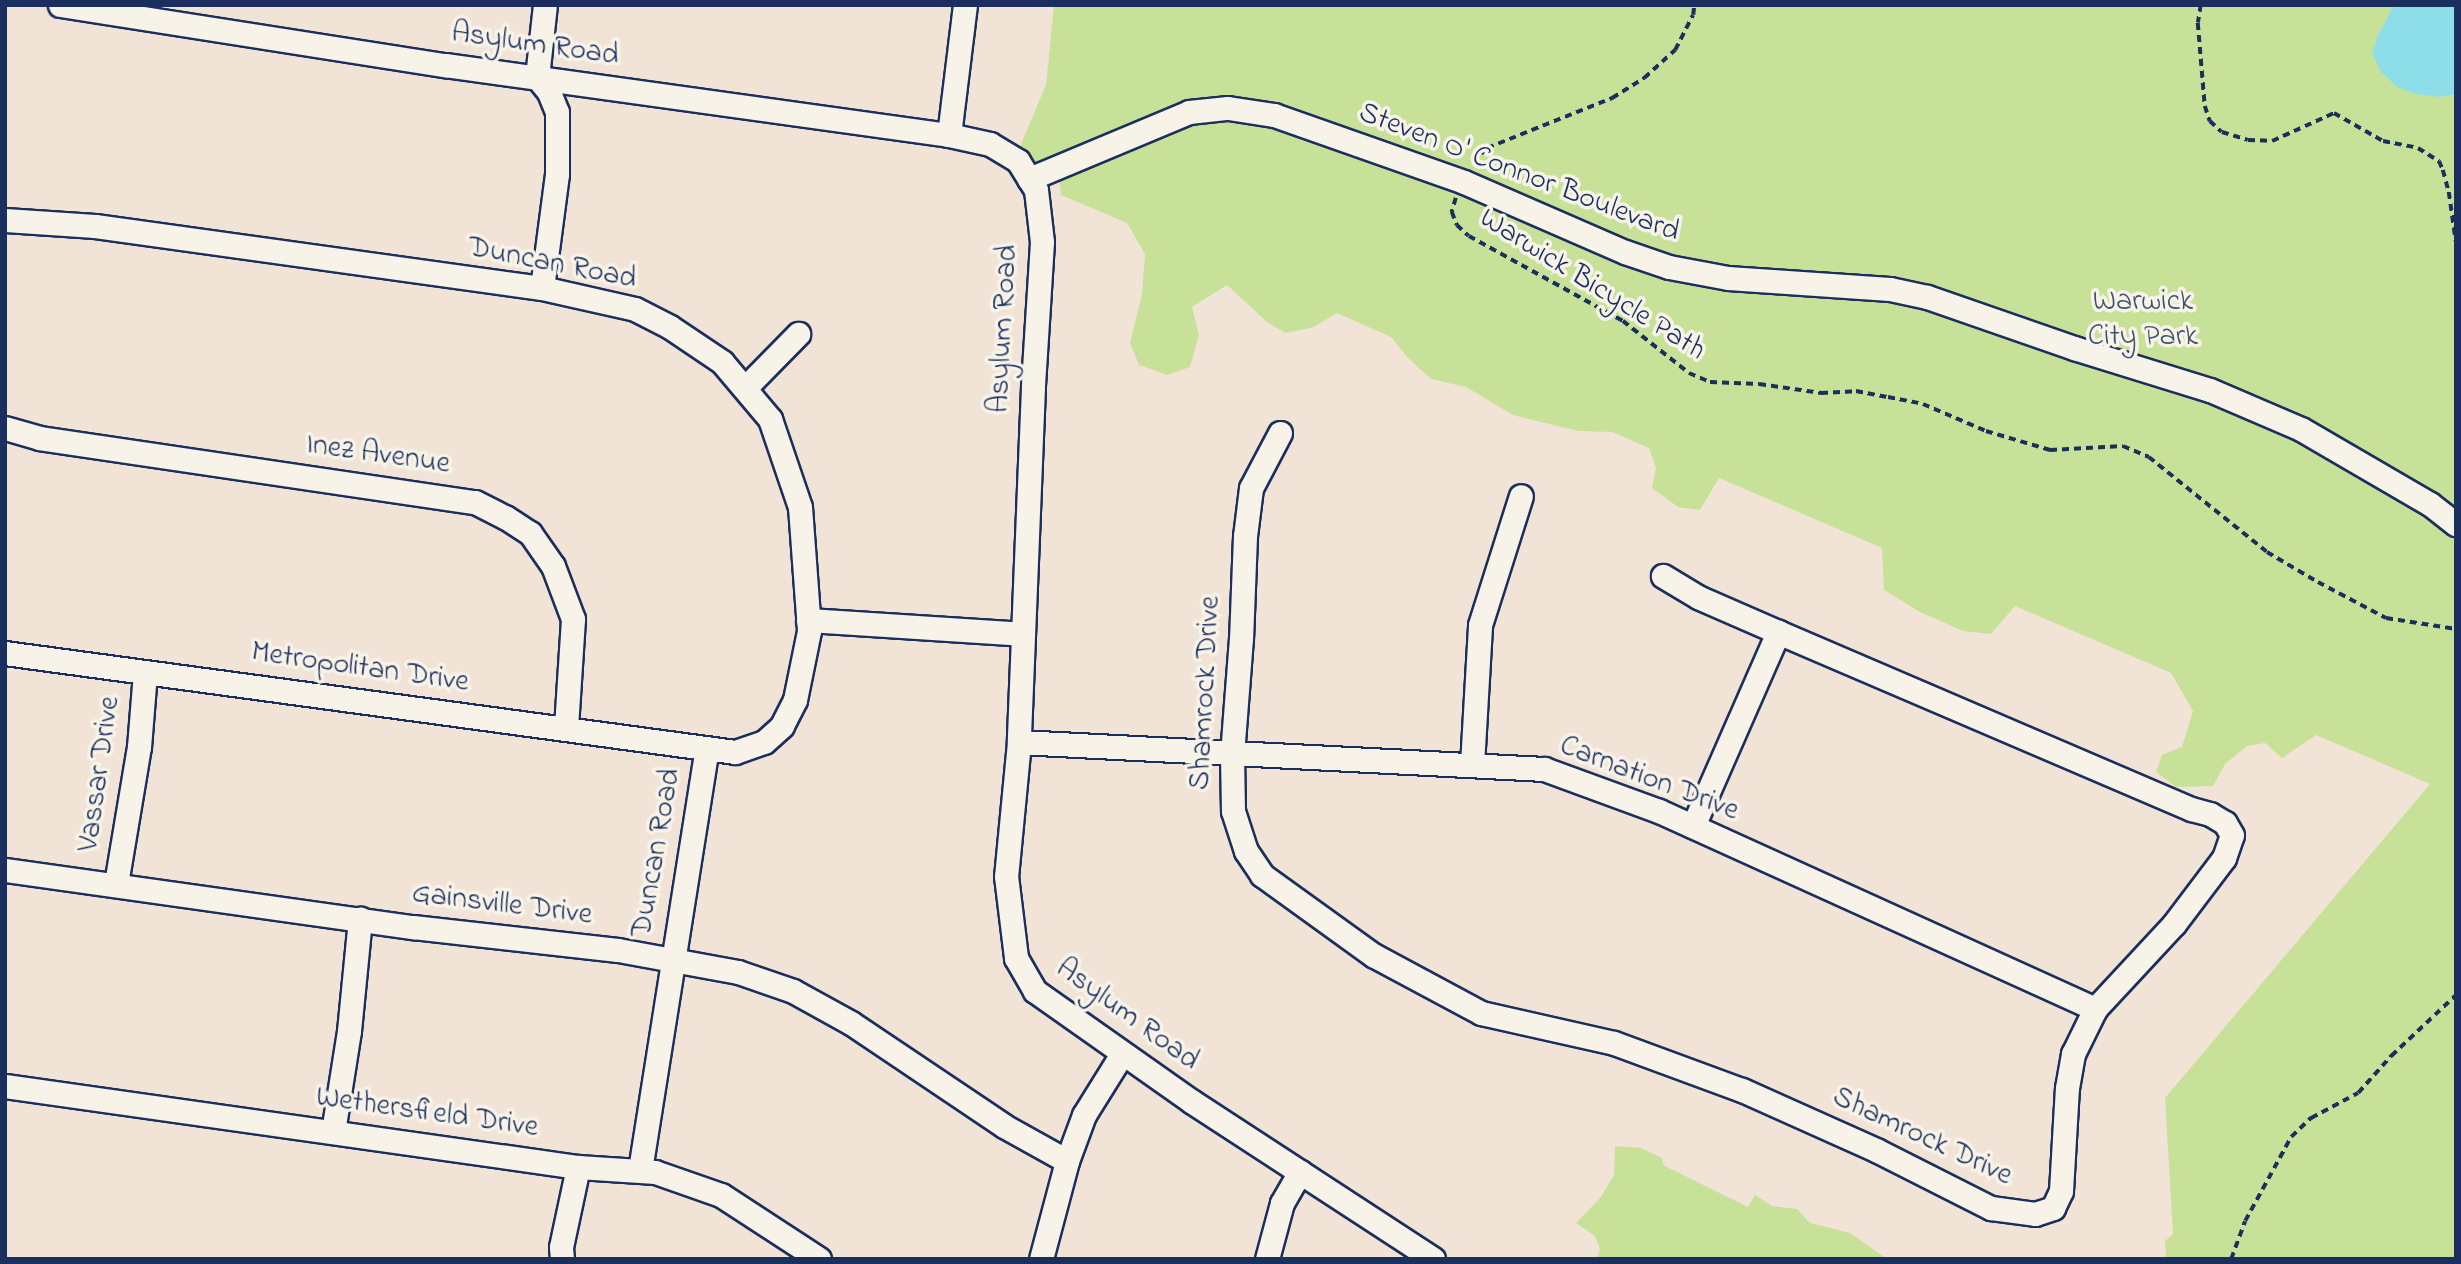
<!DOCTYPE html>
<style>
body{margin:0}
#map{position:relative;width:2461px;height:1264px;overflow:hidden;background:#f1e4d6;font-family:"Indie Flower",sans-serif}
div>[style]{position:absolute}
.green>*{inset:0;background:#c7e298}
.water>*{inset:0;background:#8edee9}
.path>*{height:3.5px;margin-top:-1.75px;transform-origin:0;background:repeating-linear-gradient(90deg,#1b2f5e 0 7px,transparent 0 12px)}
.roads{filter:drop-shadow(2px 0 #1b2f5e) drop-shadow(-2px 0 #1b2f5e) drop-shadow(0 2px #1b2f5e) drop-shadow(0 -2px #1b2f5e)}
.street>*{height:23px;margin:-11.5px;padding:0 11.5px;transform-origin:11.5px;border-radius:11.5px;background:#f7f3e8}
span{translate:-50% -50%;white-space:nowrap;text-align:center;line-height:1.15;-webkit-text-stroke:7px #f7f3e8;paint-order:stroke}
.street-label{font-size:30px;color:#1b2f5e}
.park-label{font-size:30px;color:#3d536a}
.frame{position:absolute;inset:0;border:7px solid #1b2f5e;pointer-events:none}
</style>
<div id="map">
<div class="green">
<div style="clip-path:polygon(1054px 5px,2394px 5px,2378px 35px,2438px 97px,2456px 94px,2456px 1259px,2166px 1259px,2165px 1241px,2173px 1234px,2165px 1098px,2430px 784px,2316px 735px,2282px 758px,2265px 743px,2247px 746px,2225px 764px,2213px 786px,2176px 787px,2156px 772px,2162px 755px,2182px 747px,2193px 711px,2171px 673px,2015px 606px,1991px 634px,1963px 631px,1920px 612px,1884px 590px,1882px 548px,1719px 478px,1700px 510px,1678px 507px,1652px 488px,1656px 468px,1649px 448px,1612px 432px,1578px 431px,1513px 415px,1466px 387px,1431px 379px,1408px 358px,1391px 337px,1337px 313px,1314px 327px,1286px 333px,1268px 323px,1227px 285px,1192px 307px,1199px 335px,1190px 367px,1167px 375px,1139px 365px,1130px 343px,1142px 294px,1145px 254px,1127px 223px,1061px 195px,1058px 167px,1032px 177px,1016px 156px,1046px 85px)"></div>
<div style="clip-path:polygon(1615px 1146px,1641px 1148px,1662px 1158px,1663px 1165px,1748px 1207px,1755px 1195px,1772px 1206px,1797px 1209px,1810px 1223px,1850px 1233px,1884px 1257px,1893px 1259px,1597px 1259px,1600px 1249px,1595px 1236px,1576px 1223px,1601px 1197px,1614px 1175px)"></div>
</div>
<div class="water">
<div style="clip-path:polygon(2394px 5px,2456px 5px,2456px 94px,2439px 97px,2416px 94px,2397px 87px,2381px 72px,2372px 53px,2378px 35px)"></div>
</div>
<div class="path">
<div style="left:2201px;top:5px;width:18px;rotate:99deg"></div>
<div style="left:2198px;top:23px;width:83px;rotate:85.2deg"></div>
<div style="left:2205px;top:106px;width:16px;rotate:72deg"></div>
<div style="left:2210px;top:121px;width:16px;rotate:43deg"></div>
<div style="left:2222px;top:132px;width:27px;rotate:17deg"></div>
<div style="left:2248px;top:140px;width:24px;rotate:2deg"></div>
<div style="left:2272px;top:141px;width:68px;rotate:-24.3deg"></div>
<div style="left:2334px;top:113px;width:56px;rotate:29.7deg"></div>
<div style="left:2383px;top:141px;width:36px;rotate:11deg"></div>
<div style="left:2418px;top:148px;width:25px;rotate:32deg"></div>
<div style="left:2439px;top:161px;width:10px;rotate:66deg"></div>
<div style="left:2443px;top:170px;width:23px;rotate:75deg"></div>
<div style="left:2449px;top:192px;width:50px;rotate:82deg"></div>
<div style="left:1472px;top:162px;width:21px;rotate:-43deg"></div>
<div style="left:1487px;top:148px;width:135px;rotate:-21.8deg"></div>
<div style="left:1612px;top:98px;width:38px;rotate:-32deg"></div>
<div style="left:1644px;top:78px;width:42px;rotate:-42.1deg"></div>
<div style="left:1675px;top:50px;width:39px;rotate:-63deg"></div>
<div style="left:1693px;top:15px;width:10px;rotate:-84deg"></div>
<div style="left:1456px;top:198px;width:15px;rotate:106deg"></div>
<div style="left:1452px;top:212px;width:14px;rotate:69deg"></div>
<div style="left:1457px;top:225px;width:16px;rotate:43deg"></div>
<div style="left:1469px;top:236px;width:176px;rotate:28.9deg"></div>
<div style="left:1623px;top:321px;width:84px;rotate:38.2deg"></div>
<div style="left:1689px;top:373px;width:23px;rotate:23deg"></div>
<div style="left:1710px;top:382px;width:49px;rotate:2.3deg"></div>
<div style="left:1759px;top:384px;width:63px;rotate:8.3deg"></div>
<div style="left:1821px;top:393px;width:35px;rotate:-3deg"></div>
<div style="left:1856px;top:391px;width:33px;rotate:11deg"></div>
<div style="left:1888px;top:397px;width:36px;rotate:11deg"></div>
<div style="left:1923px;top:404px;width:69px;rotate:23.2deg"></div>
<div style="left:1986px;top:431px;width:67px;rotate:16.5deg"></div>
<div style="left:2050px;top:450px;width:73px;rotate:-3.1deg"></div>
<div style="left:2123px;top:446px;width:28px;rotate:23deg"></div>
<div style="left:2149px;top:457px;width:151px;rotate:38.8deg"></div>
<div style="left:2267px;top:552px;width:59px;rotate:30.5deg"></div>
<div style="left:2318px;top:582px;width:77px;rotate:27.9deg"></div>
<div style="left:2386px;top:618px;width:71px;rotate:8.9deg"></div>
<div style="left:2231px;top:1259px;width:40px;rotate:-69.8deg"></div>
<div style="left:2245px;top:1221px;width:96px;rotate:-61.3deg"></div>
<div style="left:2291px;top:1137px;width:28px;rotate:-44deg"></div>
<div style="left:2311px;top:1118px;width:53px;rotate:-28deg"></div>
<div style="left:2358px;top:1093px;width:50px;rotate:-48.3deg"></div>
<div style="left:2391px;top:1056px;width:89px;rotate:-43.2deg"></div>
</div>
<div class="roads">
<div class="street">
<div style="left:60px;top:5px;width:390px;rotate:8.9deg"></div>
<div style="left:445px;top:65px;width:509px;rotate:7.91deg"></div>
<div style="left:949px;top:135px;width:42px;rotate:12.4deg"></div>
<div style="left:990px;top:144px;width:33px;rotate:31deg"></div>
<div style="left:1018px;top:161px;width:34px;rotate:58deg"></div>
<div style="left:1036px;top:190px;width:52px;rotate:83.4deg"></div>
<div style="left:1042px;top:242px;width:145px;rotate:93.6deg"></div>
<div style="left:1033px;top:387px;width:355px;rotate:92.3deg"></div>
<div style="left:1019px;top:742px;width:135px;rotate:95.5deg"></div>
<div style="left:1006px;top:876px;width:83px;rotate:83deg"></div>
<div style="left:1016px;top:958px;width:38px;rotate:60deg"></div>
<div style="left:1035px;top:991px;width:191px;rotate:35.2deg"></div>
<div style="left:1191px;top:1101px;width:289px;rotate:33.1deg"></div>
<div style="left:949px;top:135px;width:131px;rotate:-83deg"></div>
<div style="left:1029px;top:179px;width:173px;rotate:-22.7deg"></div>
<div style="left:1189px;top:112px;width:39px;rotate:-6deg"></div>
<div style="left:1228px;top:108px;width:47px;rotate:8.7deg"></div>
<div style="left:1274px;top:115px;width:201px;rotate:19.4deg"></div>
<div style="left:1464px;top:182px;width:176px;rotate:23.5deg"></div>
<div style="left:1625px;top:252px;width:46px;rotate:18.8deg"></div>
<div style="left:1669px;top:267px;width:60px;rotate:10.6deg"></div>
<div style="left:1728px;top:278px;width:162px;rotate:3.9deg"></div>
<div style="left:1890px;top:289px;width:38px;rotate:12deg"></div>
<div style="left:1927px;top:297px;width:156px;rotate:19.1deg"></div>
<div style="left:2074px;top:348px;width:142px;rotate:17.2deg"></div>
<div style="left:2210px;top:390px;width:99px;rotate:23.2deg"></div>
<div style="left:2301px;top:429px;width:149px;rotate:30.2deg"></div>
<div style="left:2430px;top:504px;width:33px;rotate:38deg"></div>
<div style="left:5px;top:220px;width:90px;rotate:3.8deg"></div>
<div style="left:95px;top:226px;width:451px;rotate:7.9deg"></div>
<div style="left:542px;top:288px;width:95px;rotate:12.7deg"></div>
<div style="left:635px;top:309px;width:39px;rotate:27deg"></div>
<div style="left:670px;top:327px;width:63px;rotate:33.9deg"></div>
<div style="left:722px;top:362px;width:75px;rotate:49.9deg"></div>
<div style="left:770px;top:419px;width:93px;rotate:71.2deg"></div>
<div style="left:800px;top:507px;width:124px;rotate:85.8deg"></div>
<div style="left:809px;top:631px;width:70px;rotate:101.5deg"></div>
<div style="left:795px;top:700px;width:29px;rotate:117deg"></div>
<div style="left:782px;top:726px;width:24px;rotate:138deg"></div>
<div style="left:764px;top:742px;width:31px;rotate:161deg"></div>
<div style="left:735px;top:752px;width:737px;rotate:-172.28deg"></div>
<div style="left:542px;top:288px;width:115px;rotate:-82.5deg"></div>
<div style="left:557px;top:174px;width:62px;rotate:-90deg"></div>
<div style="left:557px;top:112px;width:22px;rotate:-112deg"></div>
<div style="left:549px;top:92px;width:19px;rotate:-129deg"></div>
<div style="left:537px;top:77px;width:72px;rotate:-83.7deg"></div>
<div style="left:745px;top:388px;width:76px;rotate:-45.5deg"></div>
<div style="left:5px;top:428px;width:35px;rotate:16deg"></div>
<div style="left:39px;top:438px;width:441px;rotate:8.4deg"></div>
<div style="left:475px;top:502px;width:34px;rotate:27deg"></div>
<div style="left:505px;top:517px;width:30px;rotate:33deg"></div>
<div style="left:530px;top:533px;width:40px;rotate:55.1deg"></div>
<div style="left:553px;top:566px;width:57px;rotate:69.3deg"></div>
<div style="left:573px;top:619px;width:109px;rotate:93.7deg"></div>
<div style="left:1280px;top:433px;width:62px;rotate:117.8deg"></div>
<div style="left:1251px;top:488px;width:48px;rotate:97.1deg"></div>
<div style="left:1245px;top:536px;width:102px;rotate:92.2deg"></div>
<div style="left:1241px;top:638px;width:116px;rotate:94.4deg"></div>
<div style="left:1232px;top:754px;width:57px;rotate:89deg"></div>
<div style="left:1233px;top:811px;width:42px;rotate:72deg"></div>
<div style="left:1246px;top:851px;width:29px;rotate:56deg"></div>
<div style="left:1262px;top:875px;width:137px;rotate:35.8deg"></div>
<div style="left:1373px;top:955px;width:123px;rotate:28.2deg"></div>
<div style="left:1481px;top:1013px;width:136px;rotate:12.7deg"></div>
<div style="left:1614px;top:1043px;width:136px;rotate:20.2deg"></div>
<div style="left:1742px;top:1090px;width:147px;rotate:24.1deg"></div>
<div style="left:1876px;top:1150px;width:129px;rotate:26.8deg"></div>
<div style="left:1991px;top:1208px;width:44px;rotate:7.8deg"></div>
<div style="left:2035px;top:1214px;width:19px;rotate:-18deg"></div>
<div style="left:2053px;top:1208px;width:19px;rotate:-65deg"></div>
<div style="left:2061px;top:1191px;width:103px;rotate:-86.7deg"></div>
<div style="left:2067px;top:1088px;width:35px;rotate:-80deg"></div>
<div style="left:2073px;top:1054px;width:50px;rotate:-63.9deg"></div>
<div style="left:2095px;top:1009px;width:116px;rotate:-47.1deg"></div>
<div style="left:2174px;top:924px;width:83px;rotate:-52.9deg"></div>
<div style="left:2224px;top:858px;width:24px;rotate:-71deg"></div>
<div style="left:2232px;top:835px;width:14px;rotate:-120deg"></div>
<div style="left:2225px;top:823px;width:17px;rotate:-149deg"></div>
<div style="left:2210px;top:814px;width:20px;rotate:-165deg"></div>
<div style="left:2191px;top:809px;width:449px;rotate:-156.8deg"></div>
<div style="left:1778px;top:632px;width:87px;rotate:-156.4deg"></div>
<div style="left:1698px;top:597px;width:41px;rotate:-149deg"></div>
<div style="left:808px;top:620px;width:214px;rotate:3.7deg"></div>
<div style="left:1019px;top:742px;width:526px;rotate:2.94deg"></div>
<div style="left:1544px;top:769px;width:122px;rotate:20.1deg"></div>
<div style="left:1659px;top:811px;width:479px;rotate:24.4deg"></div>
<div style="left:1472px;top:765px;width:140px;rotate:-86.7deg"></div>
<div style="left:1480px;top:625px;width:135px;rotate:-72.4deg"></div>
<div style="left:1693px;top:826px;width:212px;rotate:-66.3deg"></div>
<div style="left:5px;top:870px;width:412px;rotate:8deg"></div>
<div style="left:413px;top:927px;width:206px;rotate:6.4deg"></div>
<div style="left:618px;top:950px;width:122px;rotate:10.4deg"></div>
<div style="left:738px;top:972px;width:58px;rotate:19.1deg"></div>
<div style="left:793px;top:991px;width:66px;rotate:28.9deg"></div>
<div style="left:851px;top:1023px;width:184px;rotate:33.9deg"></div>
<div style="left:1004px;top:1126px;width:72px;rotate:29.1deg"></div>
<div style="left:116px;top:884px;width:139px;rotate:-80.5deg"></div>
<div style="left:139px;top:747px;width:75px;rotate:-85.4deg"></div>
<div style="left:5px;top:1086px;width:579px;rotate:8.05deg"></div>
<div style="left:578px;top:1167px;width:77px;rotate:3.7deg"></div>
<div style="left:655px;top:1172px;width:70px;rotate:19.2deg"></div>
<div style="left:721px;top:1195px;width:117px;rotate:33.1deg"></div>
<div style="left:333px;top:1132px;width:102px;rotate:-81deg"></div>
<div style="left:349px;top:1031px;width:113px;rotate:-84.4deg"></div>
<div style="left:640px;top:1170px;width:426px;rotate:-81deg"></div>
<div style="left:562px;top:1259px;width:12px;rotate:-95deg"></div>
<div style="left:561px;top:1247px;width:82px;rotate:-78deg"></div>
<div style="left:1041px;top:1259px;width:101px;rotate:-75.1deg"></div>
<div style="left:1067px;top:1161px;width:49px;rotate:-69.7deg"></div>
<div style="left:1084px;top:1115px;width:72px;rotate:-58.1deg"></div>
<div style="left:1267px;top:1259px;width:58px;rotate:-75deg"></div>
<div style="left:1282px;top:1203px;width:36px;rotate:-60deg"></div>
</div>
</div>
<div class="street-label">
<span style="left:535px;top:45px;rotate:8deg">Asylum Road</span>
<span style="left:1519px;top:173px;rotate:21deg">Steven O' Connor Boulevard</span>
<span style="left:552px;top:264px;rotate:11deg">Duncan Road</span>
<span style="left:1592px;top:285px;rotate:32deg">Warwick Bicycle Path</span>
<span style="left:1004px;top:329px;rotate:-87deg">Asylum Road</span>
<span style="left:378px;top:455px;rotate:8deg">Inez Avenue</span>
<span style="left:360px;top:668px;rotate:8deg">Metropolitan Drive</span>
<span style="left:1206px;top:693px;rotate:-87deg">Shamrock Drive</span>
<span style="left:100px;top:774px;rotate:-82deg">Vassar Drive</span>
<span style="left:1649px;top:779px;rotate:21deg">Carnation Drive</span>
<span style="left:657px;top:853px;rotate:-80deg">Duncan Road</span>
<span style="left:502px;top:905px;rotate:7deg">Gainsville Drive</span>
<span style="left:1127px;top:1015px;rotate:36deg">Asylum Road</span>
<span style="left:427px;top:1113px;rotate:8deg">Wethersfield Drive</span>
<span style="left:1922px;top:1137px;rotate:25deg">Shamrock Drive</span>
</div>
<div class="park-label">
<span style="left:2143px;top:319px">Warwick<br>City Park</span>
</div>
<div class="frame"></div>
</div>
